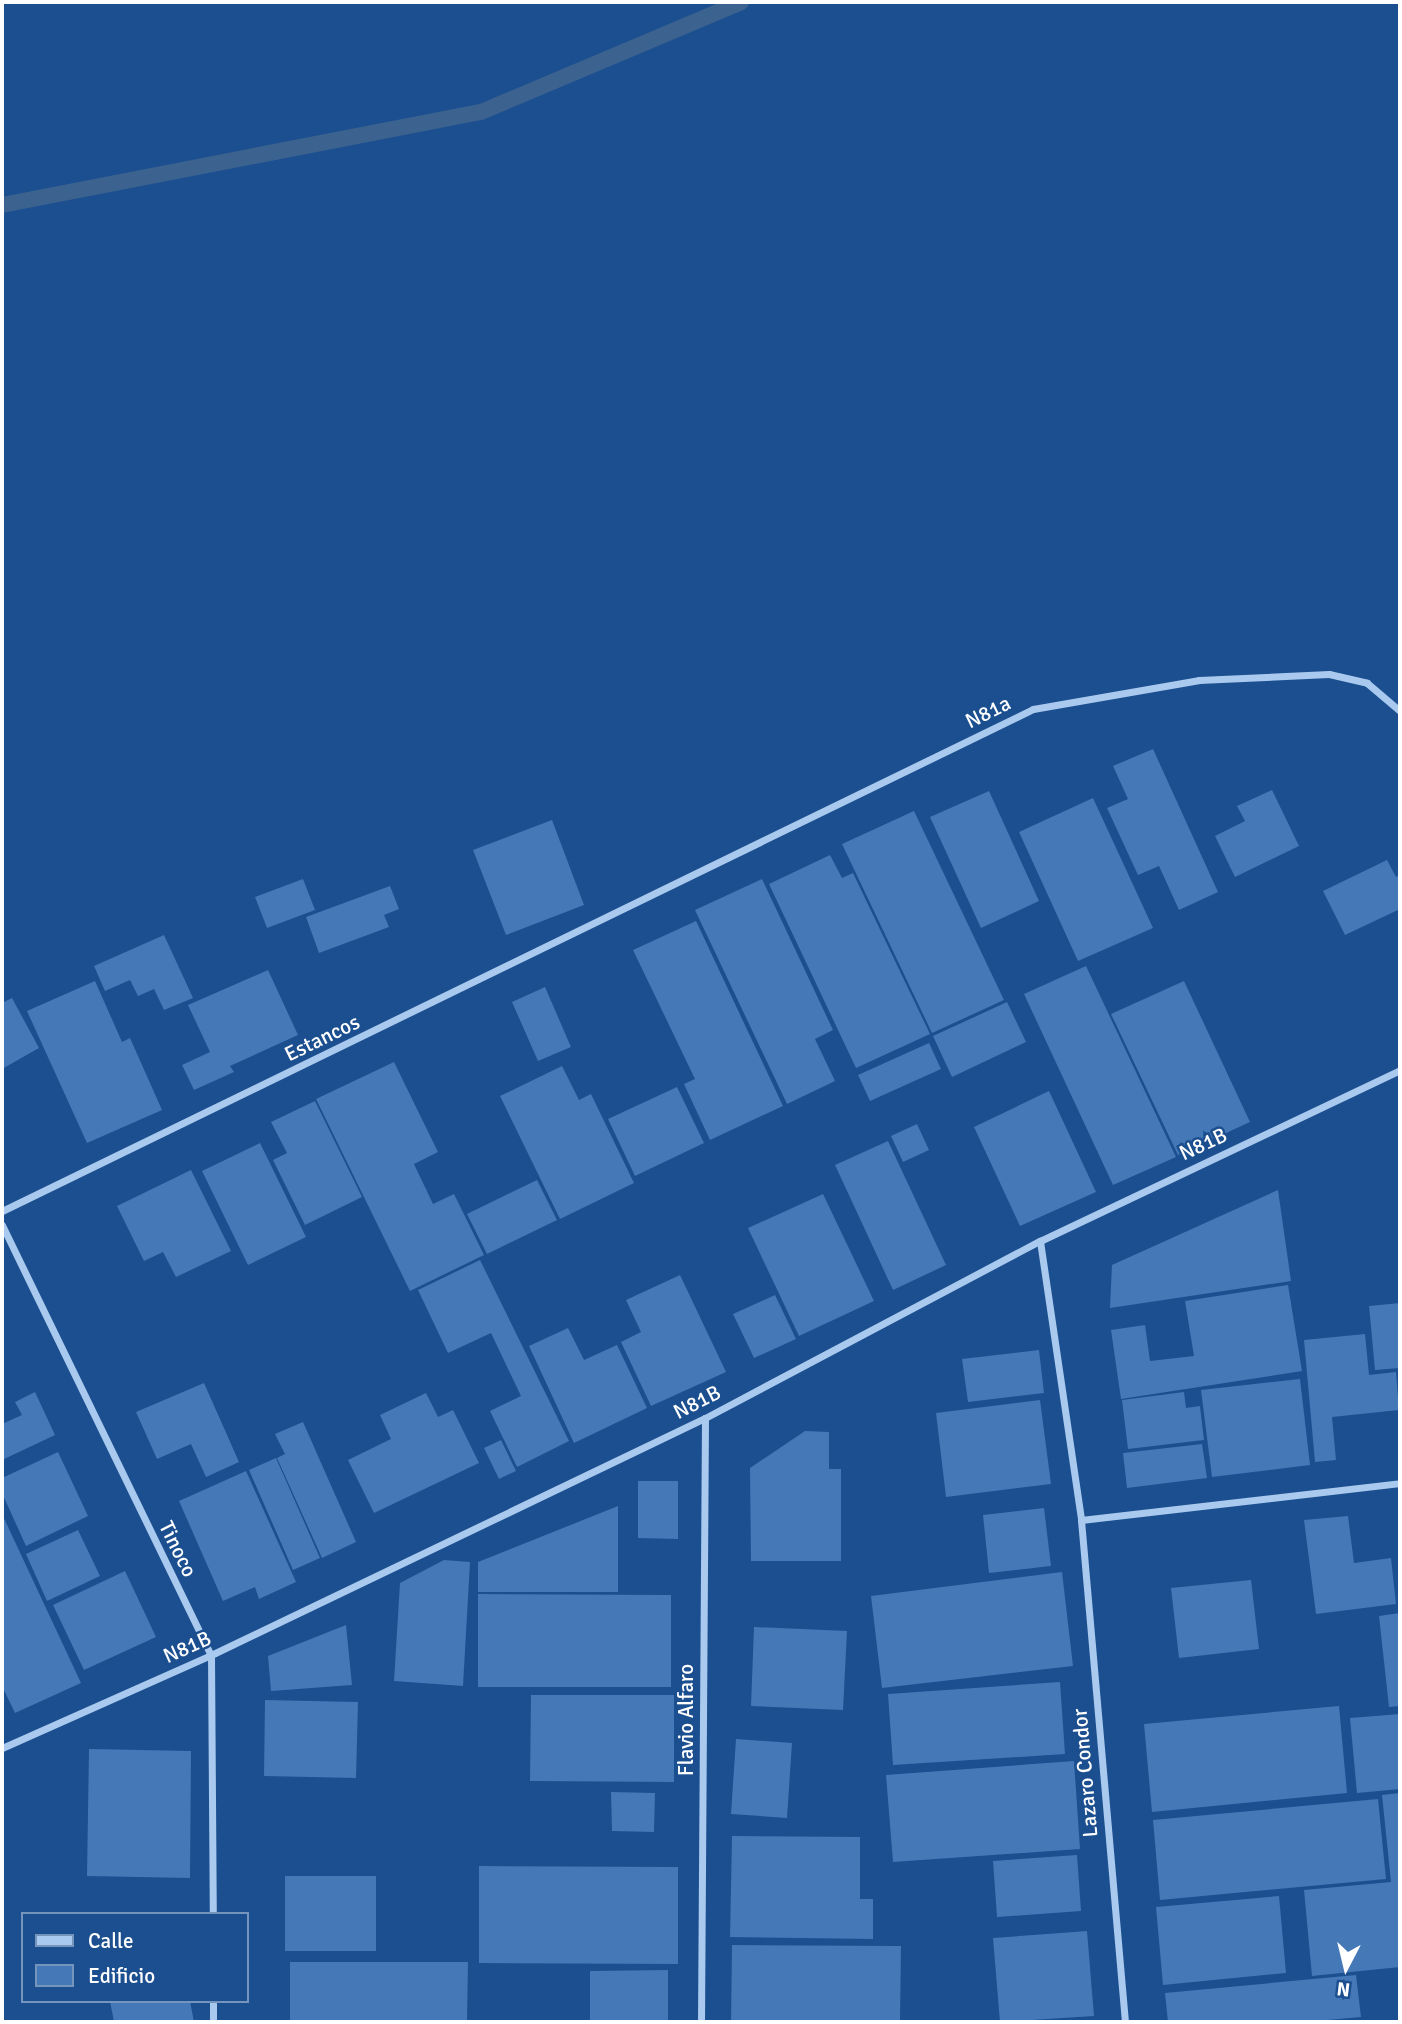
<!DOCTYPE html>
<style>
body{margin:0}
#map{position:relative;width:1402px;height:2024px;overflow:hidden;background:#1b4f8f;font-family:Signika,sans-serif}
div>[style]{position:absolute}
.stream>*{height:16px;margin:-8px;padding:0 8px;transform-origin:8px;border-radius:8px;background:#3c6290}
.building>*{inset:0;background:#4478b7}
.minor>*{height:7px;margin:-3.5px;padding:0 3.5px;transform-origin:3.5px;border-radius:3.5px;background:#a9c9ee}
span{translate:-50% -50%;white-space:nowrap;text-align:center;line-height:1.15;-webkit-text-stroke:5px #1b4f8f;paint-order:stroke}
.street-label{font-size:21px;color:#fff}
.frame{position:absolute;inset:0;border:4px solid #fff;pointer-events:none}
.legend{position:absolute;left:21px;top:1912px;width:228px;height:91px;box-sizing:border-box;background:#1b4f8f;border:2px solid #7695bc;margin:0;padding:9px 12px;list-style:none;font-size:21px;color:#fff}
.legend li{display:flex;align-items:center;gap:14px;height:35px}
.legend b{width:35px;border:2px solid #7695bc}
.north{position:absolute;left:1311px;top:1933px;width:70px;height:70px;-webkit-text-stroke:5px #1b4f8f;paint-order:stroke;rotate:187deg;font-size:19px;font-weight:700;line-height:28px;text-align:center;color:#fff}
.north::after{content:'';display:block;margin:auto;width:24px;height:32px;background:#fff;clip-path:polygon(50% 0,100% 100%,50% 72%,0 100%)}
</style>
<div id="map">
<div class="stream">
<div style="left:2px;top:205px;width:488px;rotate:-11deg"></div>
<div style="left:481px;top:112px;width:282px;rotate:-22.9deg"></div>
</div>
<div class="building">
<div style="clip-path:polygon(1153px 749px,1218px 892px,1179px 910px,1159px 866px,1138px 875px,1107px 808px,1128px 799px,1113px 766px)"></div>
<div style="clip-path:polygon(1272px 790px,1299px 846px,1235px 877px,1215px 836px,1245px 821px,1237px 806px)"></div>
<div style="clip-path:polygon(989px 791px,1039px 901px,981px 928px,930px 817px)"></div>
<div style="clip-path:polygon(1093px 798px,1153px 928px,1078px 961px,1019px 832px)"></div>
<div style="clip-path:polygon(914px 811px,1004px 1000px,932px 1033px,842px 844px)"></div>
<div style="clip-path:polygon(552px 820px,584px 905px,506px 935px,473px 850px)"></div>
<div style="clip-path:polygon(830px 855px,842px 878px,853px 873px,930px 1034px,856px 1068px,769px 884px)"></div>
<div style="clip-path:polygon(1387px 860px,1396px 877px,1400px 875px,1400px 909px,1345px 935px,1323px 891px)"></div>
<div style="clip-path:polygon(303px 879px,315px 910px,267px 928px,255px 897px)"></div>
<div style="clip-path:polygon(762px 879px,833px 1030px,815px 1039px,835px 1081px,787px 1104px,695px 910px)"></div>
<div style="clip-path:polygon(390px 886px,399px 909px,384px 915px,389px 927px,319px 953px,306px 917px)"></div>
<div style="clip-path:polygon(696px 921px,783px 1106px,710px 1140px,684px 1084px,695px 1079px,633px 950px)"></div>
<div style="clip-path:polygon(164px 935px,193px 998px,164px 1010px,154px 989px,138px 996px,130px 980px,105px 991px,94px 966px)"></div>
<div style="clip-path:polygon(1086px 966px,1176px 1157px,1113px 1185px,1024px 994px)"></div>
<div style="clip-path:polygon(268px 970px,298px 1035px,230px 1066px,234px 1072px,194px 1090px,182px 1065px,210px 1052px,188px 1005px)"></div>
<div style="clip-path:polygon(95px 981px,122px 1042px,130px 1038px,162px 1110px,87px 1143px,27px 1011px)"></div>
<div style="clip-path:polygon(1184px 981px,1250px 1122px,1178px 1155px,1111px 1014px)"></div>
<div style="clip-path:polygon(545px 987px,571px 1047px,538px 1061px,512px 1002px)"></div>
<div style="clip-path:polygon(12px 998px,39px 1048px,2px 1069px,2px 1003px)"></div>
<div style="clip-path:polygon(1007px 1002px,1026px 1042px,952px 1077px,933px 1036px)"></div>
<div style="clip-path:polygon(929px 1043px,941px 1069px,870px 1101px,858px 1075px)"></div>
<div style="clip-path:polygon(394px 1062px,438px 1152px,414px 1164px,433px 1204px,454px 1194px,484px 1255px,410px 1291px,316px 1099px)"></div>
<div style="clip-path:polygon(562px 1066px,579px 1100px,591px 1094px,634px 1183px,560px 1219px,500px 1096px)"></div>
<div style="clip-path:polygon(677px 1087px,704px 1143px,635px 1176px,608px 1119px)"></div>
<div style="clip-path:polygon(1049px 1091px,1096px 1192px,1020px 1226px,974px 1127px)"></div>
<div style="clip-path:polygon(315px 1101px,362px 1197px,305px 1225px,273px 1160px,287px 1153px,271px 1122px)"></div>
<div style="clip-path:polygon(917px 1124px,929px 1150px,903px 1162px,891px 1136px)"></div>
<div style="clip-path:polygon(888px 1141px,946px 1265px,893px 1290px,835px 1165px)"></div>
<div style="clip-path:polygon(260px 1143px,306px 1237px,248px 1265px,202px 1171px)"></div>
<div style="clip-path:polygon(191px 1170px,231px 1251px,176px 1277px,163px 1252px,144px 1261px,117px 1206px)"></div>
<div style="clip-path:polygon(537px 1180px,557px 1220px,487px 1254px,467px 1214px)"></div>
<div style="clip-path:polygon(1278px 1190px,1291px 1281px,1110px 1308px,1112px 1265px)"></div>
<div style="clip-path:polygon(823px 1194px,874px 1301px,799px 1336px,748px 1228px)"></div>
<div style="clip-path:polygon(480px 1260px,569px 1441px,517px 1467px,490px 1411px,521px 1396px,491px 1333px,448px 1353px,418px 1290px)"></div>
<div style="clip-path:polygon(680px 1275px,726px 1372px,651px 1406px,621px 1342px,641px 1332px,626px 1300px)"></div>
<div style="clip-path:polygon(1288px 1285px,1302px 1371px,1121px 1399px,1111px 1330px,1145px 1325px,1150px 1361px,1194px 1356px,1185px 1301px)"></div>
<div style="clip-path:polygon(775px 1295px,796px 1339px,754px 1358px,733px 1314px)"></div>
<div style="clip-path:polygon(1400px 1303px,1400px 1368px,1375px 1370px,1369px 1306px)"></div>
<div style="clip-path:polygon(568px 1328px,584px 1360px,617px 1345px,647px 1408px,574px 1443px,529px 1346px)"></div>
<div style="clip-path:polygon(1365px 1334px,1369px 1375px,1396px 1372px,1399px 1410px,1332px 1417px,1336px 1460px,1315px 1462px,1304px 1340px)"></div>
<div style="clip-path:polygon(1039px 1350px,1044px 1393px,968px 1402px,962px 1359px)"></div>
<div style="clip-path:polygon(1300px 1379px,1310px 1465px,1212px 1477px,1201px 1390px)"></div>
<div style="clip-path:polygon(204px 1383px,239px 1462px,206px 1477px,191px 1444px,157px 1459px,136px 1412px)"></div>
<div style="clip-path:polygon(35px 1392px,55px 1435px,2px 1460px,2px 1424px,22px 1415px,15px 1402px)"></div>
<div style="clip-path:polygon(1184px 1392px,1186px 1408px,1200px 1406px,1204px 1440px,1128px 1449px,1122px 1400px)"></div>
<div style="clip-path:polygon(426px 1393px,438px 1417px,453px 1410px,479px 1463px,374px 1513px,348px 1460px,391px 1439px,380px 1415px)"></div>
<div style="clip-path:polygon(1040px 1400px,1051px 1484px,946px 1497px,936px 1413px)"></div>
<div style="clip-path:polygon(303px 1422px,356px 1542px,322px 1558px,277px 1458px,285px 1454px,275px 1434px)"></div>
<div style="clip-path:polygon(805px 1431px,829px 1432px,829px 1469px,841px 1469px,841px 1561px,751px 1561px,750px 1468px)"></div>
<div style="clip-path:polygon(501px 1440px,516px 1471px,499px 1479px,484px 1448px)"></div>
<div style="clip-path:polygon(1202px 1444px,1207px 1478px,1127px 1488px,1123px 1453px)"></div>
<div style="clip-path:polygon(58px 1452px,88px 1516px,26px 1546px,2px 1493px,2px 1478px)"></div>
<div style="clip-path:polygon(276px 1458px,320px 1558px,293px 1570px,249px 1470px)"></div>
<div style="clip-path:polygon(246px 1471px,296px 1582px,259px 1599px,255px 1587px,223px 1601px,179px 1501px)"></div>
<div style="clip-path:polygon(638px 1481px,678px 1481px,678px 1539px,638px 1538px)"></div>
<div style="clip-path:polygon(618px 1506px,618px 1592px,478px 1592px,478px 1562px)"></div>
<div style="clip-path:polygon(1044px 1508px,1051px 1566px,989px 1573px,983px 1515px)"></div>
<div style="clip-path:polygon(2px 1514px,81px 1683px,15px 1713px,2px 1686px)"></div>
<div style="clip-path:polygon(1348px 1516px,1354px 1563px,1391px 1558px,1396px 1604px,1316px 1614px,1304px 1520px)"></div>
<div style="clip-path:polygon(78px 1530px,100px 1576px,47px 1601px,26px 1554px)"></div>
<div style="clip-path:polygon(444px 1560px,470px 1562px,463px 1686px,394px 1681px,400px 1583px)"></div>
<div style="clip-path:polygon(125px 1571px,156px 1637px,84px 1670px,53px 1605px)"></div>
<div style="clip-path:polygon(1062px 1572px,1073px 1666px,882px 1688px,871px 1596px)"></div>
<div style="clip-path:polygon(1251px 1580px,1259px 1649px,1179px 1658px,1171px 1588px)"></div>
<div style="clip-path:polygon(478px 1594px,671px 1595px,671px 1687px,478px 1687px)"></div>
<div style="clip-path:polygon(1400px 1613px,1400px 1706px,1389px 1707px,1379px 1616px)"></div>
<div style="clip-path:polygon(346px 1625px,352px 1685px,271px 1691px,268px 1656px)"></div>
<div style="clip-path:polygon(754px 1627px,847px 1631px,843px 1710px,751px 1706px)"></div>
<div style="clip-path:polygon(1060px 1682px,1065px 1754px,893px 1765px,888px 1694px)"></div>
<div style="clip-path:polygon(531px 1695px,674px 1695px,674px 1782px,530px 1781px)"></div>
<div style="clip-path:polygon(265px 1700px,358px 1702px,356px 1778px,264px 1776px)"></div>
<div style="clip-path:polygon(1339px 1706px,1347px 1793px,1152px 1812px,1144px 1724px)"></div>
<div style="clip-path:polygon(1400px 1714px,1400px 1789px,1357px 1793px,1350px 1718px)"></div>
<div style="clip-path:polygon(736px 1739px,792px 1743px,787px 1818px,731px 1814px)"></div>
<div style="clip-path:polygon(89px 1749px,191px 1751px,190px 1878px,87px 1876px)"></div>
<div style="clip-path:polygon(1074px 1761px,1080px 1849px,893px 1862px,886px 1775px)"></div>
<div style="clip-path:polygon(611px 1792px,655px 1793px,654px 1832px,612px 1831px)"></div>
<div style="clip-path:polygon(1400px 1793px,1400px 1967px,1312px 1976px,1304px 1890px,1391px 1882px,1382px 1795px)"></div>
<div style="clip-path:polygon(1378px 1799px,1386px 1879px,1160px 1900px,1153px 1820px)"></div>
<div style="clip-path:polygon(732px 1836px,860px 1837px,860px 1899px,873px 1899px,873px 1939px,730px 1937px)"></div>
<div style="clip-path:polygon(1077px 1855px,1081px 1911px,997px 1917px,993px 1861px)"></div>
<div style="clip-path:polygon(479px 1866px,678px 1867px,678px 1964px,479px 1963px)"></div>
<div style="clip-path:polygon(285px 1876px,376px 1876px,376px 1951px,285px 1951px)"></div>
<div style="clip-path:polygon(1279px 1896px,1286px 1973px,1163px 1985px,1156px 1907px)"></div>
<div style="clip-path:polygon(1087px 1931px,1094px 2016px,1000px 2022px,993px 1938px)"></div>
<div style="clip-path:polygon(732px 1945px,901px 1946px,900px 2022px,731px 2022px)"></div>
<div style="clip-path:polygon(290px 1962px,468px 1962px,467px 2022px,290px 2022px)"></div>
<div style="clip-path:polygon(668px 1970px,668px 2022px,590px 2022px,590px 1971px)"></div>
<div style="clip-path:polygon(1356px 1975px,1361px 2017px,1305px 2022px,1168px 2022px,1165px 1993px)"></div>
<div style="clip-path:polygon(110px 2001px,190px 2001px,194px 2022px,114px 2022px)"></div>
</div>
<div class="minor">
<div style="left:2px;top:1211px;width:1147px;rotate:-25.96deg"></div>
<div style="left:1033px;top:709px;width:169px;rotate:-9.9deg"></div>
<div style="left:1199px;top:680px;width:130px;rotate:-2.6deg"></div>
<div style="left:1329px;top:674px;width:39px;rotate:13deg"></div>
<div style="left:1367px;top:683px;width:43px;rotate:40.3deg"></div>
<div style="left:2px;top:1225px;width:478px;rotate:64.1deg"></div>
<div style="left:211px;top:1655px;width:259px;rotate:89.6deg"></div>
<div style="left:1040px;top:1241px;width:282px;rotate:81.6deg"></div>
<div style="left:1081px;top:1520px;width:504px;rotate:84.99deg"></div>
<div style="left:1081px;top:1520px;width:321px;rotate:-6.6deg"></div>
<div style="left:2px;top:1748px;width:229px;rotate:-24deg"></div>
<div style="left:211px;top:1655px;width:548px;rotate:-25.63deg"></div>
<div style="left:705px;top:1418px;width:379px;rotate:-27.9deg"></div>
<div style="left:1040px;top:1241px;width:399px;rotate:-25.4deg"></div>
<div style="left:213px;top:2001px;width:21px;rotate:90deg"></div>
<div style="left:701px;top:2022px;width:604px;rotate:-89.62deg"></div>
</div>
<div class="street-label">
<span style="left:988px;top:712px;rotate:-26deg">N81a</span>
<span style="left:322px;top:1038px;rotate:-26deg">Estancos</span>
<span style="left:1203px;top:1144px;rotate:-25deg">N81B</span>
<span style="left:697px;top:1402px;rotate:-27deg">N81B</span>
<span style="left:178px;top:1549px;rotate:64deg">Tinoco</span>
<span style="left:187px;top:1647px;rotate:-24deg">N81B</span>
<span style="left:686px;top:1720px;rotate:-90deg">Flavio Alfaro</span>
<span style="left:1085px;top:1773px;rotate:-95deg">Lazaro Condor</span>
</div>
<div class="frame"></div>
<ul class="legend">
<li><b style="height:9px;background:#a9c9ee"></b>Calle</li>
<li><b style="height:19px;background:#4478b7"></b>Edificio</li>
</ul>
<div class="north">N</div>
</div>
